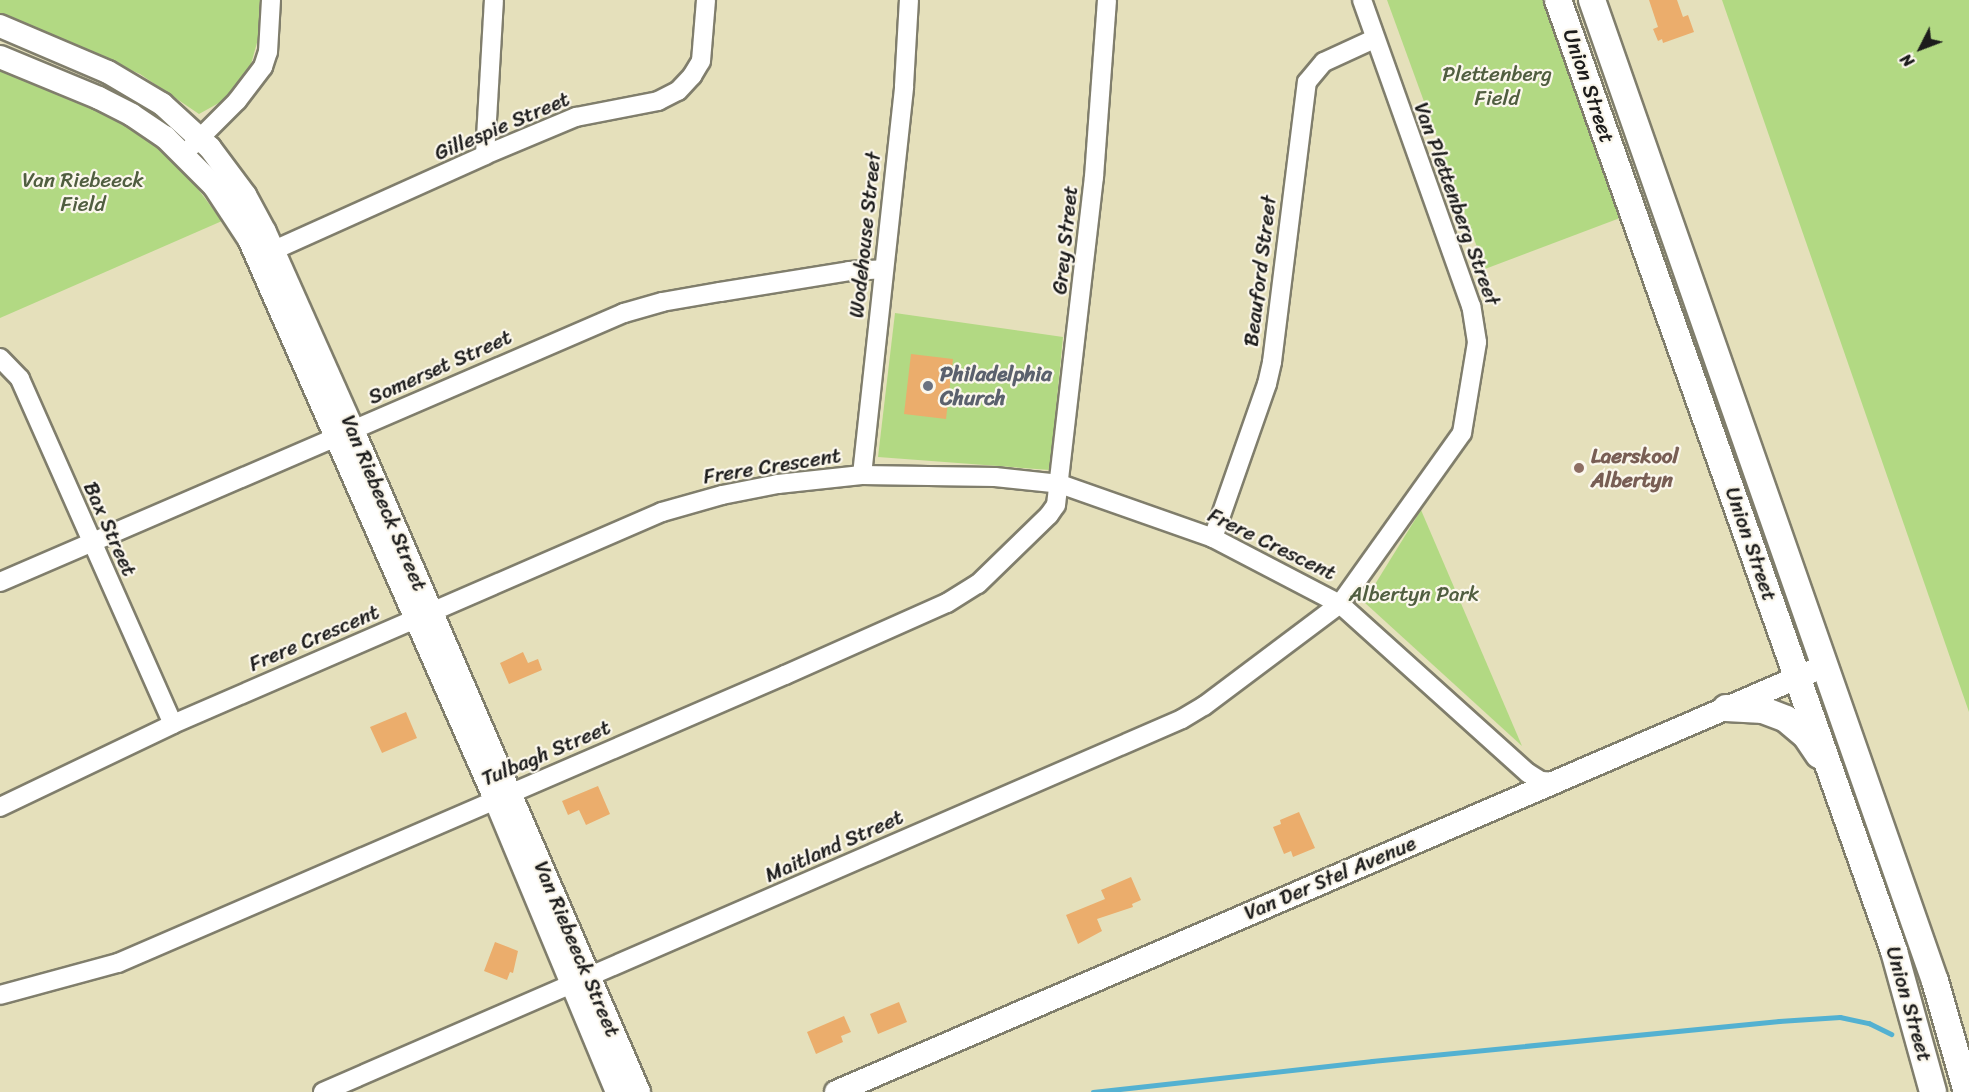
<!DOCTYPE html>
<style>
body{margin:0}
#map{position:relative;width:1969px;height:1092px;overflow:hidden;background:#e5e0bb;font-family:Sriracha,sans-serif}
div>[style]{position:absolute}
.green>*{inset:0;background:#b2d983}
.stream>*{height:4.5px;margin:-2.25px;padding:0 2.25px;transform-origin:2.25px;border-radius:2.25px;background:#53b1d1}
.building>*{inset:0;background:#ebad6c}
.roads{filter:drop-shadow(2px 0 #807e6c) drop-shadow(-2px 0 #807e6c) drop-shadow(0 2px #807e6c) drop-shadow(0 -2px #807e6c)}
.minor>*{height:18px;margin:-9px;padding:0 9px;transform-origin:9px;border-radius:9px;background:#fff}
.tertiary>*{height:22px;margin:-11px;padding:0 11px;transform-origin:11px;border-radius:11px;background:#fff}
.secondary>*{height:26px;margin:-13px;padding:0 13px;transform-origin:13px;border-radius:13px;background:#fff}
.dots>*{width:16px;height:16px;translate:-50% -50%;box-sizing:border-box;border:3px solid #fbf7ec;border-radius:50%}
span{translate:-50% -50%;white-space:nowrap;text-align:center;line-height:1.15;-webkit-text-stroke:4.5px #fbf7ec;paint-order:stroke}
.park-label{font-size:21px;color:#505e40}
.street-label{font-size:21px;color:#1c1c1c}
.worship-label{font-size:21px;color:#5b616d;font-weight:700}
.left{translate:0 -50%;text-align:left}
.education-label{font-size:21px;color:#785e54;font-weight:700}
.north{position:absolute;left:1891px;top:18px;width:60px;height:60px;-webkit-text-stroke:4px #fbf7ec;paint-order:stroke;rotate:228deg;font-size:16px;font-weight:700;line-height:24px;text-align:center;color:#1c1c1c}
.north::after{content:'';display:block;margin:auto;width:21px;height:27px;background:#1c1c1c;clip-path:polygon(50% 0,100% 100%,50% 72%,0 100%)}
</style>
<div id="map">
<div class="green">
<div style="clip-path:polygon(0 0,260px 0,258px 39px,248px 75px,226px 99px,199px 114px,140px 74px,0 15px)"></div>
<div style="clip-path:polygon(1387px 0,1546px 0,1620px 218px,1485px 269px)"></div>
<div style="clip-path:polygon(1722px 0,1969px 0,1969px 712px)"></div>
<div style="clip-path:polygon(0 68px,128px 124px,155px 142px,177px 161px,222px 221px,0 318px)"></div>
<div style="clip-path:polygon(895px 313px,1063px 337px,1050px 470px,878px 457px)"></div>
<div style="clip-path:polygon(1421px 510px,1522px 746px,1364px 602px)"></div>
</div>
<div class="stream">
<div style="left:1093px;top:1092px;width:281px;rotate:-6.3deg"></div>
<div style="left:1372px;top:1061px;width:409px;rotate:-5.6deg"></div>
<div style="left:1779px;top:1021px;width:61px;rotate:-3.8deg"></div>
<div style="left:1840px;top:1017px;width:30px;rotate:12deg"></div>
<div style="left:1869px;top:1023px;width:25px;rotate:26deg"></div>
</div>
<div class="building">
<div style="clip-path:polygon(1649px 0,1677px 0,1683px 17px,1688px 15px,1694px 32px,1663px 43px,1662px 39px,1658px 41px,1653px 29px,1658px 27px)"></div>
<div style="clip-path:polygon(911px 354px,953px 359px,946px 419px,904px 414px)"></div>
<div style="clip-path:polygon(523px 652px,528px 663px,538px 659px,542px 670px,509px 684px,500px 663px)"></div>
<div style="clip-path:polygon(406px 712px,417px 738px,382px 753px,370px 727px)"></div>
<div style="clip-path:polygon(598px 786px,610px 814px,586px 825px,579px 810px,568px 815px,562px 801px)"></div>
<div style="clip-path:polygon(1299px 812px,1315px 848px,1293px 857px,1291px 851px,1284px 854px,1273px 827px,1281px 824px,1280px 820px)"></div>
<div style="clip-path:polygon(1131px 877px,1141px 900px,1132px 904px,1133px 907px,1097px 919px,1102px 931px,1078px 944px,1066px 915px,1105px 899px,1101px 890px)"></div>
<div style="clip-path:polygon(495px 942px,518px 951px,513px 973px,510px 972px,507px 980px,484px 971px)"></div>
<div style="clip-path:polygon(899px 1002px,907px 1022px,878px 1034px,870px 1014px)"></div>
<div style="clip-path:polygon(844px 1016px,851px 1032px,841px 1036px,843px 1042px,816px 1054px,807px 1032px)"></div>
</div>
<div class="roads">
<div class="minor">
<div style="left:192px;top:146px;width:64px;rotate:-45deg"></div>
<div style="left:237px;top:101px;width:43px;rotate:-52.6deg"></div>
<div style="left:263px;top:67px;width:16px;rotate:-72deg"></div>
<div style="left:268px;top:52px;width:52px;rotate:-86.7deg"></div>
<div style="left:485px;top:155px;width:155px;rotate:-86.7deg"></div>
<div style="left:263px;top:255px;width:243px;rotate:-24.2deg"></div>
<div style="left:485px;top:155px;width:99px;rotate:-22.7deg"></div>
<div style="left:576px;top:117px;width:84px;rotate:-11deg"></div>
<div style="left:658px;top:101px;width:22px;rotate:-27deg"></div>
<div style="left:678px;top:91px;width:21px;rotate:-47deg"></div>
<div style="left:692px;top:76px;width:17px;rotate:-59deg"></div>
<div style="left:701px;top:61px;width:61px;rotate:-85.3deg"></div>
<div style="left:0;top:358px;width:29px;rotate:46deg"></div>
<div style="left:20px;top:379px;width:377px;rotate:66.1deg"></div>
<div style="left:862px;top:475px;width:391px;rotate:-83.8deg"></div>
<div style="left:904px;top:86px;width:86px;rotate:-86.7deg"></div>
<div style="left:1213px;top:538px;width:163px;rotate:-70.7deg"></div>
<div style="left:1267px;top:384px;width:23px;rotate:-77deg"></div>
<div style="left:1272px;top:362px;width:282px;rotate:-82.9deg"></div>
<div style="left:1307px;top:82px;width:26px;rotate:-50deg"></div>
<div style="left:1324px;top:62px;width:55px;rotate:-24.7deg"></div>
<div style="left:0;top:582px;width:680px;rotate:-23.32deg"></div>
<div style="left:624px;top:313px;width:40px;rotate:-16deg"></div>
<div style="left:662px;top:302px;width:59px;rotate:-9.8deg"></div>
<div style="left:720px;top:292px;width:131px;rotate:-9.2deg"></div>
<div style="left:849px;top:271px;width:34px;rotate:-3deg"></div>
<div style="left:0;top:807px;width:192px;rotate:-25.6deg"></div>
<div style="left:173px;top:724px;width:533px;rotate:-23.44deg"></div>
<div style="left:662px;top:512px;width:62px;rotate:-15.8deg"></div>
<div style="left:722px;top:495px;width:57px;rotate:-11.1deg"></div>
<div style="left:778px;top:484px;width:84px;rotate:-6.1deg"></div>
<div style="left:862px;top:475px;width:133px;rotate:0.9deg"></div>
<div style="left:995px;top:477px;width:65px;rotate:6.1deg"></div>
<div style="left:1060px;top:484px;width:162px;rotate:19.4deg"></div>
<div style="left:1213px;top:538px;width:143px;rotate:27.5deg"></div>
<div style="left:1340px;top:604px;width:253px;rotate:42deg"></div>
<div style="left:1528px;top:773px;width:15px;rotate:32deg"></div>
<div style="left:1541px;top:781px;width:17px;rotate:3deg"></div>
<div style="left:0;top:995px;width:122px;rotate:-15.2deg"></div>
<div style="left:118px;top:963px;width:727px;rotate:-23.35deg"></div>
<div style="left:785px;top:675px;width:177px;rotate:-24deg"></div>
<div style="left:947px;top:603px;width:36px;rotate:-32deg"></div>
<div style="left:978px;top:584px;width:99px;rotate:-44.2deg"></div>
<div style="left:1049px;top:515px;width:12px;rotate:-55deg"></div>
<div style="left:1056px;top:505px;width:330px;rotate:-83.4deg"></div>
<div style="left:1094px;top:177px;width:177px;rotate:-85.8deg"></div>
<div style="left:323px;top:1092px;width:936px;rotate:-23.47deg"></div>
<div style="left:1182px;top:719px;width:26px;rotate:-31deg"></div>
<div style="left:1204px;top:706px;width:170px;rotate:-36.9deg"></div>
<div style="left:1340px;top:604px;width:210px;rotate:-54.5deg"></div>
<div style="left:1462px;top:433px;width:92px;rotate:-80.6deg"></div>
<div style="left:1477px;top:342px;width:36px;rotate:-99deg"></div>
<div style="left:1471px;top:306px;width:325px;rotate:-109.6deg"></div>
</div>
<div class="tertiary">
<div style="left:0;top:26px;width:117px;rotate:23.1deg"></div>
<div style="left:108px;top:72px;width:63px;rotate:30.7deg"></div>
<div style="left:162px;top:104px;width:65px;rotate:42.5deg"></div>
<div style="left:210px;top:148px;width:59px;rotate:53.3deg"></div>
<div style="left:245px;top:195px;width:42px;rotate:61.6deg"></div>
<div style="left:265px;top:232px;width:217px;rotate:66deg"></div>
<div style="left:353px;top:430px;width:721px;rotate:66.63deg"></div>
<div style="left:0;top:57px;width:107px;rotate:22.5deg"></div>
<div style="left:99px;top:98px;width:37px;rotate:27deg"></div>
<div style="left:132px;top:115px;width:40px;rotate:34deg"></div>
<div style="left:165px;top:137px;width:69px;rotate:45deg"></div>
<div style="left:214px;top:186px;width:64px;rotate:56.6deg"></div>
<div style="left:249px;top:239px;width:612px;rotate:66.28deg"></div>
<div style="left:495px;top:799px;width:317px;rotate:67.4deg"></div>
<div style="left:836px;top:1092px;width:1076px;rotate:-23.32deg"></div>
</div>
<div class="secondary">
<div style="left:1558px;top:0;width:1009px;rotate:70.54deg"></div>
<div style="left:1894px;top:951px;width:146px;rotate:74.5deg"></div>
<div style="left:1592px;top:0;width:1039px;rotate:70.73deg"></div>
<div style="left:1935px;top:981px;width:116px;rotate:73.9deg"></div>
<div style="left:1726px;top:708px;width:37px;rotate:3deg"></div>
<div style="left:1763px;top:710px;width:25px;rotate:21deg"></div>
<div style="left:1786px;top:719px;width:26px;rotate:40deg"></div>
<div style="left:1806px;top:736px;width:23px;rotate:56deg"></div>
</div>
</div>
<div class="dots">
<div style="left:928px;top:386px;background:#6b7280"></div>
<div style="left:1579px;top:468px;background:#8d6e63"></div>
</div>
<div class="park-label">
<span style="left:1497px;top:86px">Plettenberg<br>Field</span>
<span style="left:83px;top:192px">Van Riebeeck<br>Field</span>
<span style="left:1414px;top:594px">Albertyn Park</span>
</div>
<div class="street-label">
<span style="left:1589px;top:86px;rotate:71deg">Union Street</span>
<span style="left:502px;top:126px;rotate:-23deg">Gillespie Street</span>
<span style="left:1457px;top:204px;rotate:70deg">Van Plettenberg Street</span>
<span style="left:865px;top:235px;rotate:-84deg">Wodehouse Street</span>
<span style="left:1065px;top:240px;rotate:-84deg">Grey Street</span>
<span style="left:1260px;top:271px;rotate:-83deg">Beauford Street</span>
<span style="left:440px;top:367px;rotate:-24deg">Somerset Street</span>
<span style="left:772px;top:466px;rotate:-9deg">Frere Crescent</span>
<span style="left:384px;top:503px;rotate:67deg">Van Riebeeck Street</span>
<span style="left:110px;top:529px;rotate:66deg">Bax Street</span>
<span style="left:1272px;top:544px;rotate:26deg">Frere Crescent</span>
<span style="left:1751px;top:544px;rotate:71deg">Union Street</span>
<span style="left:314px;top:638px;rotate:-23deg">Frere Crescent</span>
<span style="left:546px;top:753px;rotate:-23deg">Tulbagh Street</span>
<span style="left:834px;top:846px;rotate:-24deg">Maitland Street</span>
<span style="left:1330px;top:878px;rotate:-23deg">Van Der Stel Avenue</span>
<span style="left:577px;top:949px;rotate:67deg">Van Riebeeck Street</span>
<span style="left:1909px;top:1004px;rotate:74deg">Union Street</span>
</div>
<div class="worship-label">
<span class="left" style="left:940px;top:386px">Philadelphia<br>Church</span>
</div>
<div class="education-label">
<span class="left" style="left:1591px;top:468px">Laerskool<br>Albertyn</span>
</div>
<div class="north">N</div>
</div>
